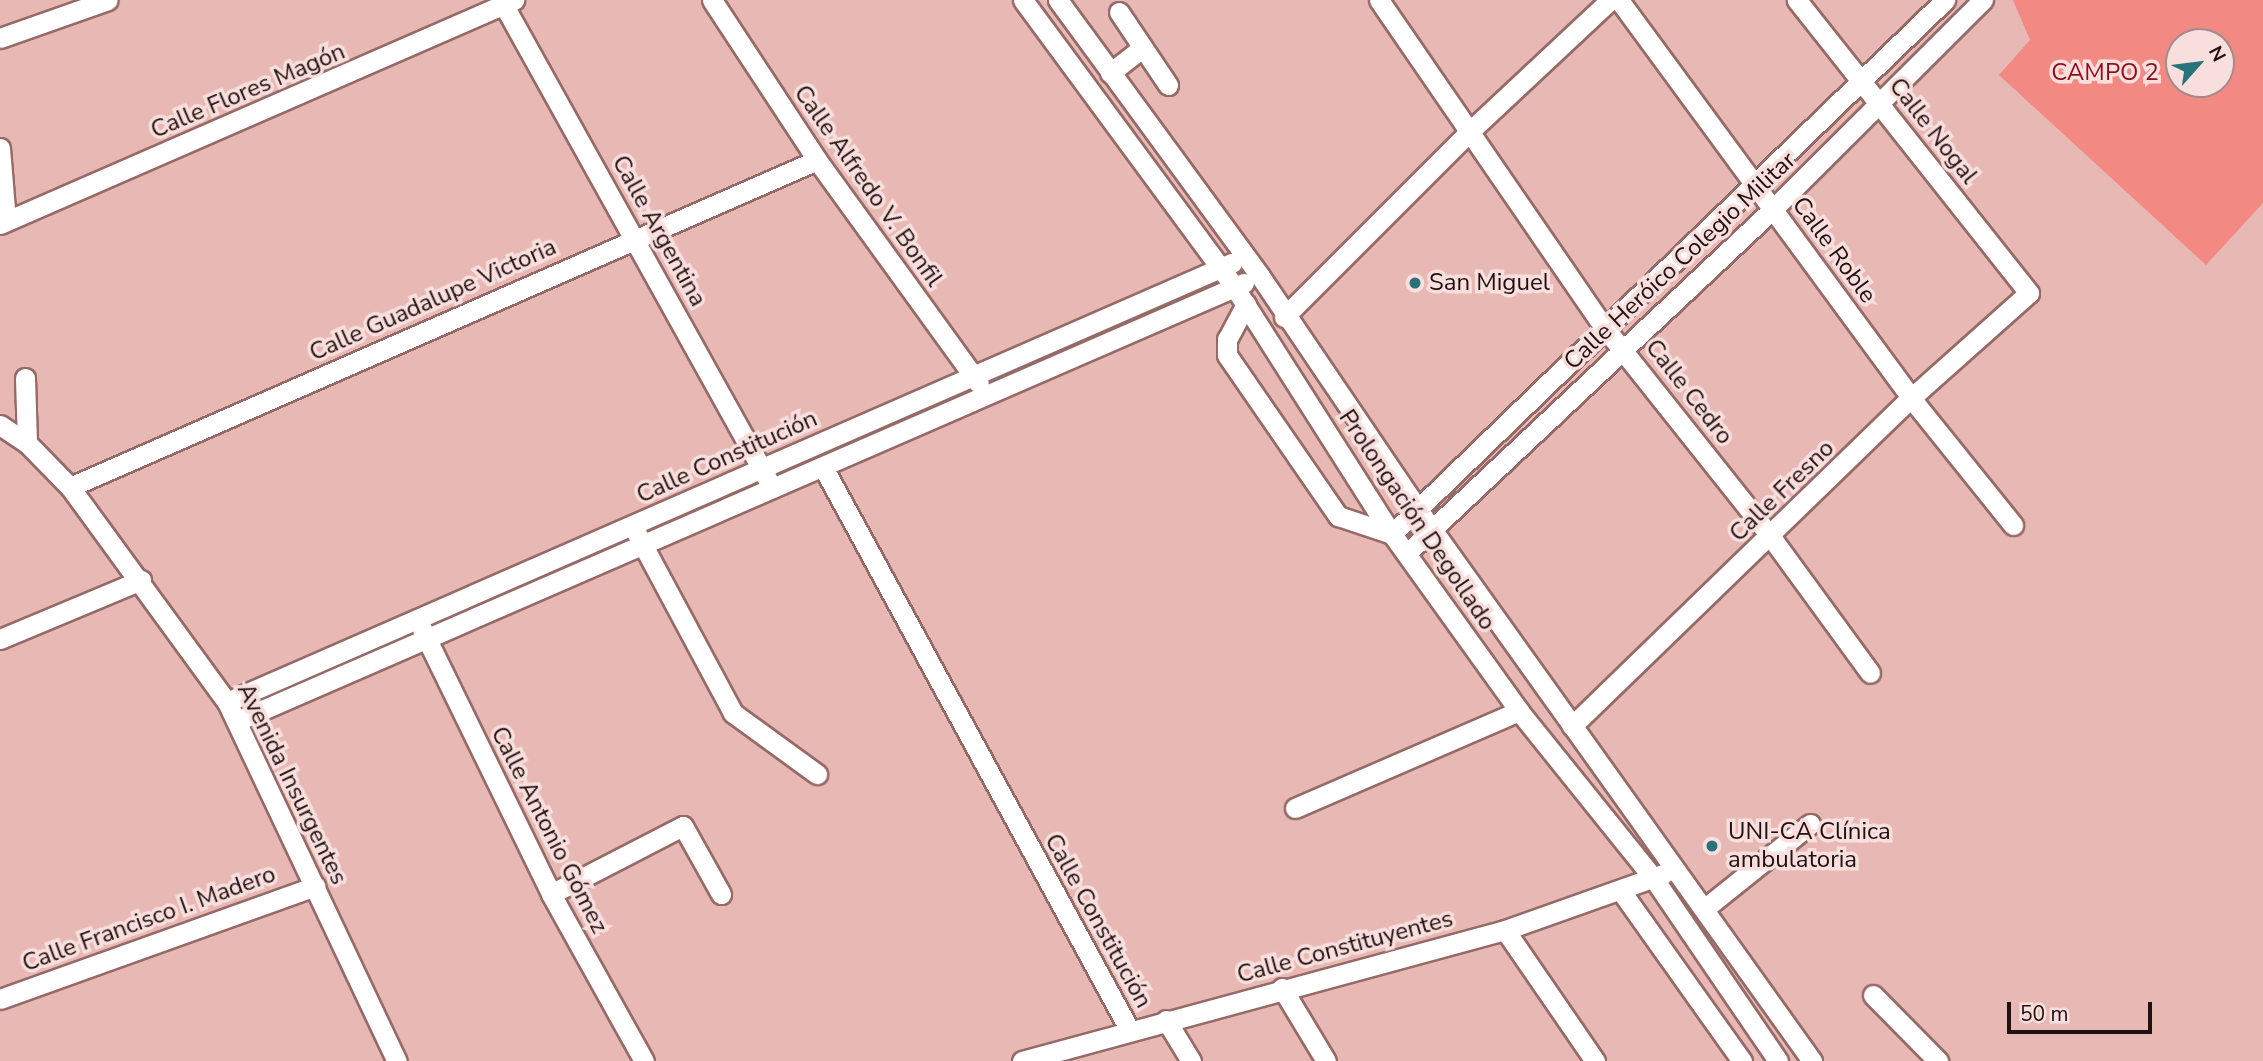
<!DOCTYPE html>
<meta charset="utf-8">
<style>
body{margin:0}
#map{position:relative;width:2263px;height:1061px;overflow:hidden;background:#e7b8b4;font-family:"Nunito Sans",sans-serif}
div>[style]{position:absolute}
.green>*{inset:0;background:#f28983}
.roads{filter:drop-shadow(2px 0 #956a67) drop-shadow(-2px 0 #956a67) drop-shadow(0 2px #956a67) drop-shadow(0 -2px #956a67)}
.minor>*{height:19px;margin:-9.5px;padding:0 9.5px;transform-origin:9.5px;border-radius:9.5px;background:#fff}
.dots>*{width:19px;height:19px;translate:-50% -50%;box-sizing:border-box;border:4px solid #f8dfdd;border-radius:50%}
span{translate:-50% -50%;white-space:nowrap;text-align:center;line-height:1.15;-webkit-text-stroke:7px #f8dfdd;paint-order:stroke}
.park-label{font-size:24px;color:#8d0e1b}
.street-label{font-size:24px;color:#20100f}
.poi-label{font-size:24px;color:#20100f}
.left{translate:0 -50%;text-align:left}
.north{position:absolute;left:2165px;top:28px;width:70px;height:70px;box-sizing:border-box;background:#f8dfdd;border:2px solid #a28c8b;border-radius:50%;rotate:62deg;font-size:19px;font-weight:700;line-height:28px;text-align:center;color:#20100f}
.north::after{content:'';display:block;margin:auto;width:24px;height:32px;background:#297279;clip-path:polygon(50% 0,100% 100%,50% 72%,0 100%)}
.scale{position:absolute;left:2007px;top:1002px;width:145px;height:32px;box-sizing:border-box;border:4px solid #20100f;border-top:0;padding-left:9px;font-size:21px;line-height:24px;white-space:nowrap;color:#20100f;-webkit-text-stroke:5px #f8dfdd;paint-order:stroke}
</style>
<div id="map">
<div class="green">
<div style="clip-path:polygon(evenodd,2013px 0,2263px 0,2263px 203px,2206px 265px,1999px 75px,2030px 40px,2013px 0,2179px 42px,2221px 42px,2221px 84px,2179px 84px,2179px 42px)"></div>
</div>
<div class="roads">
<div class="minor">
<div style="left:501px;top:0;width:549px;rotate:60.92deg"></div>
<div style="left:712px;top:0;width:191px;rotate:56.7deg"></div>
<div style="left:817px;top:160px;width:276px;rotate:54.1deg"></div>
<div style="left:1023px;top:0;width:358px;rotate:53.6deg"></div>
<div style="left:1235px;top:288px;width:292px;rotate:57.5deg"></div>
<div style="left:1392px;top:534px;width:218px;rotate:54.3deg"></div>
<div style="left:1519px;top:711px;width:216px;rotate:51.2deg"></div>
<div style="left:1654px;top:879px;width:220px;rotate:55.7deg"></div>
<div style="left:1058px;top:0;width:342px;rotate:53.8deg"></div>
<div style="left:1260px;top:276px;width:284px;rotate:55.9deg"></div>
<div style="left:1419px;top:511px;width:676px;rotate:54.45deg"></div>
<div style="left:1379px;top:0;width:397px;rotate:55.5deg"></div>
<div style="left:1604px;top:327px;width:268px;rotate:51.5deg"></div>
<div style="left:1771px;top:537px;width:168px;rotate:53.9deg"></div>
<div style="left:1619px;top:0;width:494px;rotate:53.7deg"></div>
<div style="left:1911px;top:398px;width:163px;rotate:51.2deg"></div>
<div style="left:1119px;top:12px;width:88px;rotate:56.1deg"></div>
<div style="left:0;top:38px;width:114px;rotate:-19.4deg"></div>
<div style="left:1110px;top:73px;width:41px;rotate:-38deg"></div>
<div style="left:0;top:148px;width:73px;rotate:85.3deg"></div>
<div style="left:0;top:224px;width:561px;rotate:-23.55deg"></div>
<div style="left:1246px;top:304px;width:40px;rotate:118deg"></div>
<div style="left:1227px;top:339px;width:16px;rotate:90deg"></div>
<div style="left:1227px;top:355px;width:196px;rotate:55.4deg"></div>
<div style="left:1338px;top:516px;width:57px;rotate:18.4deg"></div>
<div style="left:1392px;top:534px;width:769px;rotate:-44deg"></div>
<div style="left:1284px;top:317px;width:260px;rotate:-45deg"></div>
<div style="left:1468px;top:133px;width:195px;rotate:-43.1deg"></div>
<div style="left:25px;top:378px;width:65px;rotate:88.2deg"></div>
<div style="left:0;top:425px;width:32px;rotate:34deg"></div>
<div style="left:27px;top:443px;width:62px;rotate:45.7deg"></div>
<div style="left:70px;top:487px;width:266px;rotate:53.9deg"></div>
<div style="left:227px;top:702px;width:397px;rotate:64.7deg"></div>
<div style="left:823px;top:467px;width:640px;rotate:61.43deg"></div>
<div style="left:70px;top:487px;width:815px;rotate:-23.64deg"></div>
<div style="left:636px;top:532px;width:205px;rotate:61.8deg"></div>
<div style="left:733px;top:713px;width:104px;rotate:36deg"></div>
<div style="left:1407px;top:553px;width:504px;rotate:-43.23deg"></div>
<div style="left:1774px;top:208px;width:295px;rotate:-44.9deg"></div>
<div style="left:422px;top:629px;width:295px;rotate:64deg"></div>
<div style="left:551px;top:894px;width:191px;rotate:60.9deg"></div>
<div style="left:0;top:639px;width:153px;rotate:-22.7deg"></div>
<div style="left:227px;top:702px;width:1097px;rotate:-23.6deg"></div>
<div style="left:237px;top:721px;width:1098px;rotate:-23.51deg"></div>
<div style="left:1572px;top:726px;width:472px;rotate:-44.1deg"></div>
<div style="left:1911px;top:398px;width:158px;rotate:-41.7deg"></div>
<div style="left:2029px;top:293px;width:374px;rotate:-128.4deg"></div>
<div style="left:1295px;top:808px;width:244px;rotate:-23.4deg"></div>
<div style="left:1621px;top:891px;width:209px;rotate:54.6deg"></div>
<div style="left:551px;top:894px;width:148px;rotate:-27.3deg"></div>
<div style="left:683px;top:826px;width:78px;rotate:60.8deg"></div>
<div style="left:1704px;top:909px;width:136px;rotate:-38.7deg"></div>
<div style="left:1505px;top:930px;width:159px;rotate:55.5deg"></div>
<div style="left:1282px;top:988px;width:85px;rotate:58.9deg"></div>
<div style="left:1873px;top:995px;width:93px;rotate:45.4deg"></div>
<div style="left:0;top:999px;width:335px;rotate:-19.7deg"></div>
<div style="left:1166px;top:1020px;width:48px;rotate:58.6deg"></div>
<div style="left:1022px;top:1061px;width:500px;rotate:-15.17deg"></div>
<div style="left:1505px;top:930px;width:168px;rotate:-19.5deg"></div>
</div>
</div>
<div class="dots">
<div style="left:1415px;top:283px;background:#297279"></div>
<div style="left:1712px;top:846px;background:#297279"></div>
</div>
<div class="park-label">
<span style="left:2105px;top:73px">CAMPO 2</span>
</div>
<div class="street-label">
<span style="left:248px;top:91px;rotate:-23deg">Calle Flores Magón</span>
<span style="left:1933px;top:131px;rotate:52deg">Calle Nogal</span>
<span style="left:868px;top:186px;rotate:55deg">Calle Alfredo V. Bonfil</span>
<span style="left:659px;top:231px;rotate:61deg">Calle Argentina</span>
<span style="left:1834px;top:250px;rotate:54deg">Calle Roble</span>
<span style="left:1680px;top:261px;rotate:-43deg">Calle Heróico Colegio Militar</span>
<span style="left:433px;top:300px;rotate:-24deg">Calle Guadalupe Victoria</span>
<span style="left:1689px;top:392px;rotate:52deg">Calle Cedro</span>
<span style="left:727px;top:457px;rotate:-24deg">Calle Constitución</span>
<span style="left:1782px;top:491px;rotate:-44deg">Calle Fresno</span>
<span style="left:1417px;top:520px;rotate:56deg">Prolongación Degollado</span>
<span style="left:292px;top:784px;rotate:64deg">Avenida Insurgentes</span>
<span style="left:549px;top:830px;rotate:63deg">Calle Antonio Gómez</span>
<span style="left:149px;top:919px;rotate:-20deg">Calle Francisco I. Madero</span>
<span style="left:1098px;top:921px;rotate:61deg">Calle Constitución</span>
<span style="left:1345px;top:947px;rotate:-15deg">Calle Constituyentes</span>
</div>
<div class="poi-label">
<span class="left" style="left:1429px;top:283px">San Miguel</span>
<span class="left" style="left:1728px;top:846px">UNI-CA Clínica<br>ambulatoria</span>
</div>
<div class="north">N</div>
<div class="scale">50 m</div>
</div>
